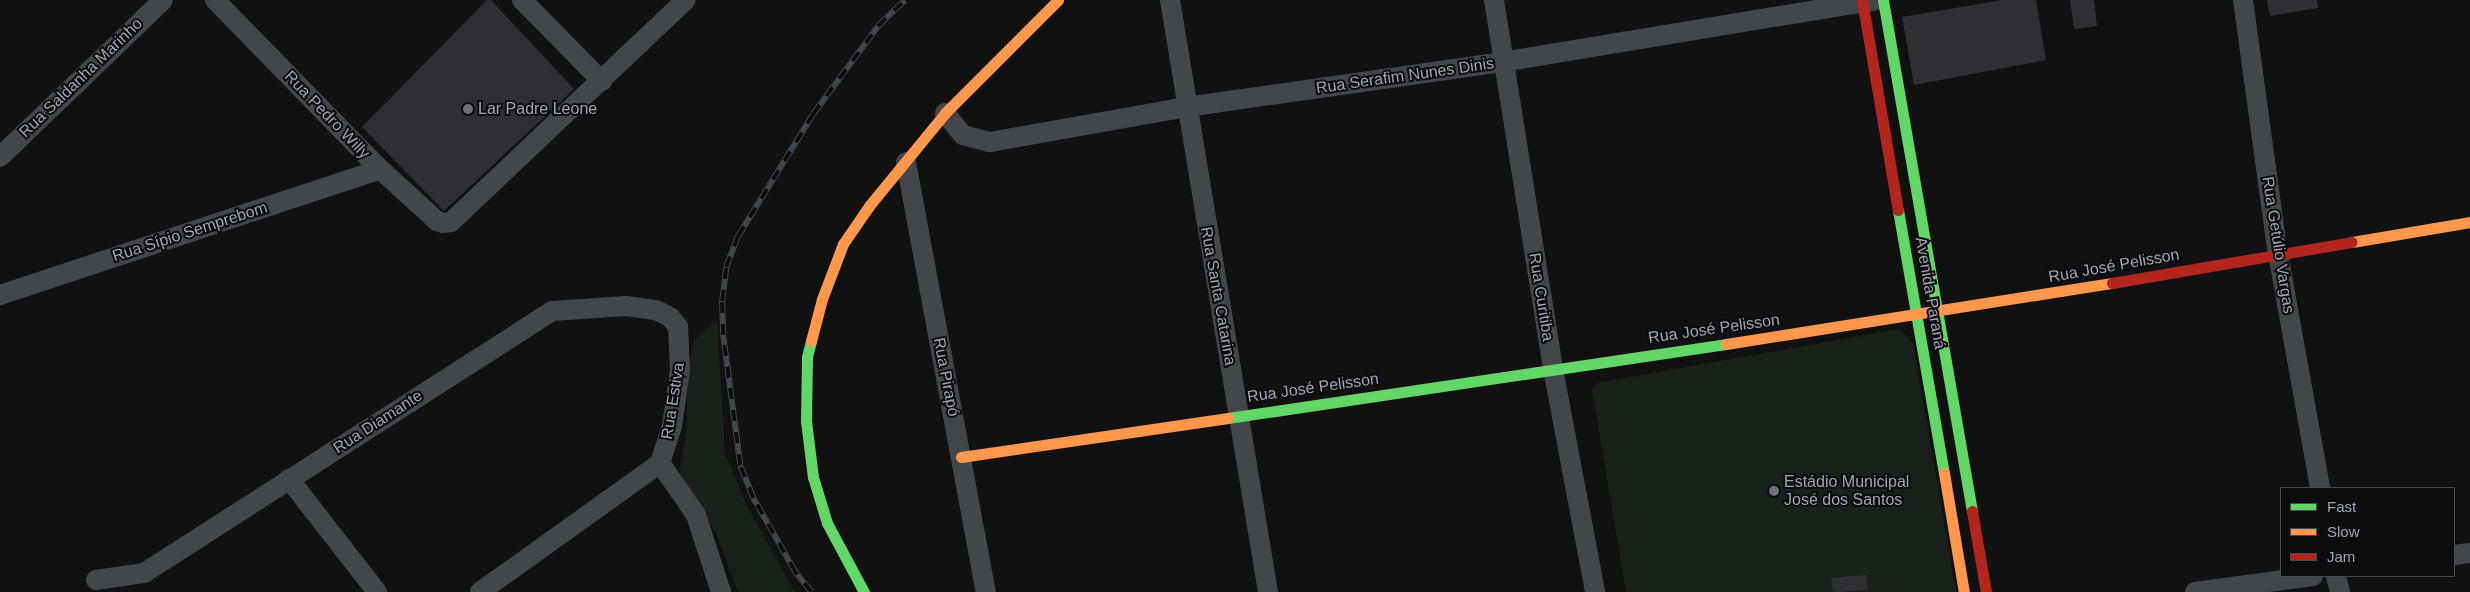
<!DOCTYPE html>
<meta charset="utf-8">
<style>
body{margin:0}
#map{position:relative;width:2470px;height:592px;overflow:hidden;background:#111;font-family:Helvetica,sans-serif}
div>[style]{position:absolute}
.green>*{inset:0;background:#1a201b}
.building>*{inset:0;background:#2f2f31}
.street>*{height:20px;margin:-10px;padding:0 10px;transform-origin:10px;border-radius:10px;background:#45464a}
.fast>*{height:11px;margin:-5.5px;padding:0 5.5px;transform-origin:5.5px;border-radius:5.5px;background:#63d668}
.slow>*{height:11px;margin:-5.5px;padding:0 5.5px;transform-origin:5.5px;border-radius:5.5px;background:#ff974d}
.jam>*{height:11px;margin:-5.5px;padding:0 5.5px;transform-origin:5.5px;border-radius:5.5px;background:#b3261e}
.rail>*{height:5.5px;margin-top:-2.75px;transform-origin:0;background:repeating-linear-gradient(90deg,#0c0c0d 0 11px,#45474a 0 22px);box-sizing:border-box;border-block:1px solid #45474a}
.dots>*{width:14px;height:14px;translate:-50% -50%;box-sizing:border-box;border:2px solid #0c0c0d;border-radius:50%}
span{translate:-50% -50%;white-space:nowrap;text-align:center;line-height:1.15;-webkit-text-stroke:4px #0c0c0d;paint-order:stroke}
.street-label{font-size:16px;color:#a2a6b3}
.poi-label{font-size:16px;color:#a2a6b3}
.left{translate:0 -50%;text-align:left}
.legend{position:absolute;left:2280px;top:487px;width:175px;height:90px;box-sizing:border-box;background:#0c0c0d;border:1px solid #484a4f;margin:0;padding:6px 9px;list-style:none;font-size:15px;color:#a2a6b3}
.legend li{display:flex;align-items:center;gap:10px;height:25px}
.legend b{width:25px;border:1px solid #484a4f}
</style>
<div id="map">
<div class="green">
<div style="clip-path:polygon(717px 320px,725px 453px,748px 508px,795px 592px,738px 592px,715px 531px,679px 476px,686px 437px,688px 371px,694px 340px)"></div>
<div style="clip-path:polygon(1899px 329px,1913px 343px,1956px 592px,1626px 592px,1592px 390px,1597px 383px)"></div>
</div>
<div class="building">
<div style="clip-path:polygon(487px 0,491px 0,574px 89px,444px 211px,362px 127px)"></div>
<div style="clip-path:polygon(2002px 0,2036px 0,2046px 60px,1914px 85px,1902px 17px)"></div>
<div style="clip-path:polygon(2070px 0,2094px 0,2097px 26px,2074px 29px)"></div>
<div style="clip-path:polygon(2267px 0,2317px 0,2318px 8px,2270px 16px)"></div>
<div style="clip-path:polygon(1866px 575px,1868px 590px,1833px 592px,1831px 578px)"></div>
</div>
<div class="street">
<div style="left:215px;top:0;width:236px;rotate:45.7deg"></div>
<div style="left:380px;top:169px;width:77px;rotate:42.4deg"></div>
<div style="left:437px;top:221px;width:6px;rotate:18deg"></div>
<div style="left:443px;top:223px;width:8px;rotate:-7deg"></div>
<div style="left:451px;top:222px;width:323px;rotate:-43.4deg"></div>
<div style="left:522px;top:0;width:114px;rotate:45.4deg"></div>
<div style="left:1170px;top:0;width:600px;rotate:80.6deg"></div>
<div style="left:1494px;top:0;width:374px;rotate:80.9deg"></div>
<div style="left:1553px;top:369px;width:227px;rotate:79.3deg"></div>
<div style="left:2243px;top:0;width:256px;rotate:82.2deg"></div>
<div style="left:2278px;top:254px;width:238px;rotate:79.8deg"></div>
<div style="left:945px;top:113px;width:28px;rotate:51deg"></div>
<div style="left:963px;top:135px;width:28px;rotate:15deg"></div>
<div style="left:990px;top:142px;width:199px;rotate:-10.1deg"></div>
<div style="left:1186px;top:107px;width:319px;rotate:-8.1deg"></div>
<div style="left:1502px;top:62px;width:378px;rotate:-9.4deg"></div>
<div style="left:0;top:157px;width:226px;rotate:-43.9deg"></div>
<div style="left:906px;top:162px;width:437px;rotate:79.5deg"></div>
<div style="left:0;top:295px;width:400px;rotate:-18.3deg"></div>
<div style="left:289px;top:479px;width:143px;rotate:52.1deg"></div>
<div style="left:2454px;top:555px;width:16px;rotate:-7deg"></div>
<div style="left:2336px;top:576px;width:16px;rotate:76deg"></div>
<div style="left:96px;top:580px;width:49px;rotate:-8.3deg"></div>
<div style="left:144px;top:573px;width:485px;rotate:-32.7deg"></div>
<div style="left:552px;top:311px;width:74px;rotate:-3.9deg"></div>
<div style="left:626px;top:306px;width:30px;rotate:8deg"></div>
<div style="left:656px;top:310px;width:16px;rotate:27deg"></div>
<div style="left:670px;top:317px;width:13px;rotate:51deg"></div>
<div style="left:678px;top:327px;width:43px;rotate:87.3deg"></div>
<div style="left:680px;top:370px;width:57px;rotate:98.1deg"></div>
<div style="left:672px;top:426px;width:39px;rotate:108deg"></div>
<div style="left:660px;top:463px;width:63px;rotate:55.3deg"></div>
<div style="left:696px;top:515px;width:81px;rotate:72deg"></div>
<div style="left:480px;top:592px;width:221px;rotate:-35.6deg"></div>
<div style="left:2195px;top:592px;width:119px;rotate:-7.7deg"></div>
</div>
<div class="fast">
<div style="left:1883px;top:0;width:519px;rotate:80.12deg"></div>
<div style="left:1898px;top:210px;width:267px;rotate:80.1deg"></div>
<div style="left:811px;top:341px;width:16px;rotate:104deg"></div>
<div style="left:807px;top:357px;width:64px;rotate:90.9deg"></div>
<div style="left:806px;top:421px;width:56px;rotate:82.9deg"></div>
<div style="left:813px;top:477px;width:48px;rotate:73.1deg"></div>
<div style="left:827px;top:523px;width:78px;rotate:61.8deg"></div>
<div style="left:1228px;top:418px;width:503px;rotate:-8.45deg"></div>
</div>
<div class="slow">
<div style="left:2352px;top:242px;width:120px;rotate:-9.6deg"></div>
<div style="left:811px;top:341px;width:43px;rotate:-75.3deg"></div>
<div style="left:822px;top:299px;width:59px;rotate:-69.1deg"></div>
<div style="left:843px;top:244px;width:46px;rotate:-55.6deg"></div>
<div style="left:869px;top:206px;width:120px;rotate:-50.7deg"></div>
<div style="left:945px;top:113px;width:160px;rotate:-45deg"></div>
<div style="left:1726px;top:344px;width:391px;rotate:-9deg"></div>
<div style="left:961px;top:457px;width:270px;rotate:-8.3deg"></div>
<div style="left:1944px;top:473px;width:121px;rotate:80.5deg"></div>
</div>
<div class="jam">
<div style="left:1862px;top:0;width:213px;rotate:80.3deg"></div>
<div style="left:2112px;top:283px;width:243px;rotate:-9.7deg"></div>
<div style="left:1972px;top:511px;width:82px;rotate:80.2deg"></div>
</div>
<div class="rail">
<div style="left:811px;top:592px;width:26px;rotate:-129deg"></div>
<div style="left:795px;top:572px;width:85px;rotate:-119.6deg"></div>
<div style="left:753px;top:498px;width:35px;rotate:-112deg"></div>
<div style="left:740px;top:465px;width:131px;rotate:-97.5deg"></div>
<div style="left:723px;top:335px;width:34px;rotate:-92deg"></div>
<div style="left:722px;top:301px;width:34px;rotate:-83deg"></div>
<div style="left:726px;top:267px;width:33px;rotate:-69deg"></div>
<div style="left:738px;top:236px;width:143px;rotate:-58.4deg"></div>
<div style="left:813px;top:114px;width:109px;rotate:-53.5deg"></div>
<div style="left:878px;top:26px;width:37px;rotate:-44deg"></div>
</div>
<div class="dots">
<div style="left:468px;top:109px;background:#6f727a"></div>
<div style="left:1774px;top:491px;background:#6f727a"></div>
</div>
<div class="street-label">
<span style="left:1405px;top:76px;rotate:-8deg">Rua Serafim Nunes Dinis</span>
<span style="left:81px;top:78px;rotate:-44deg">Rua Saldanha Marinho</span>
<span style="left:327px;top:115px;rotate:46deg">Rua Pedro Willy</span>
<span style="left:190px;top:232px;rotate:-18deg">Rua Sípio Semprebom</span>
<span style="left:2278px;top:245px;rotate:81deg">Rua Getúlio Vargas</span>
<span style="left:2114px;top:266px;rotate:-10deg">Rua José Pelisson</span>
<span style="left:1930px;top:293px;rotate:80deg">Avenida Paraná</span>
<span style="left:1218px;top:296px;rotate:80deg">Rua Santa Catarina</span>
<span style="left:1541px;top:297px;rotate:81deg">Rua Curitiba</span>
<span style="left:1714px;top:329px;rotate:-8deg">Rua José Pelisson</span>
<span style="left:946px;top:377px;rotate:79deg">Rua Pirapó</span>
<span style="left:1313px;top:388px;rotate:-8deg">Rua José Pelisson</span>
<span style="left:673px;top:401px;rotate:-81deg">Rua Estiva</span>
<span style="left:378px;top:422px;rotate:-33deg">Rua Diamante</span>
</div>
<div class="poi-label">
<span class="left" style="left:478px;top:109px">Lar Padre Leone</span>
<span class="left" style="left:1784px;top:491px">Estádio Municipal<br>José dos Santos</span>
</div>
<ul class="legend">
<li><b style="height:6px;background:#63d668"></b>Fast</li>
<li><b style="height:6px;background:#ff974d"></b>Slow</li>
<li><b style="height:6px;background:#b3261e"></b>Jam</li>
</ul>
</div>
